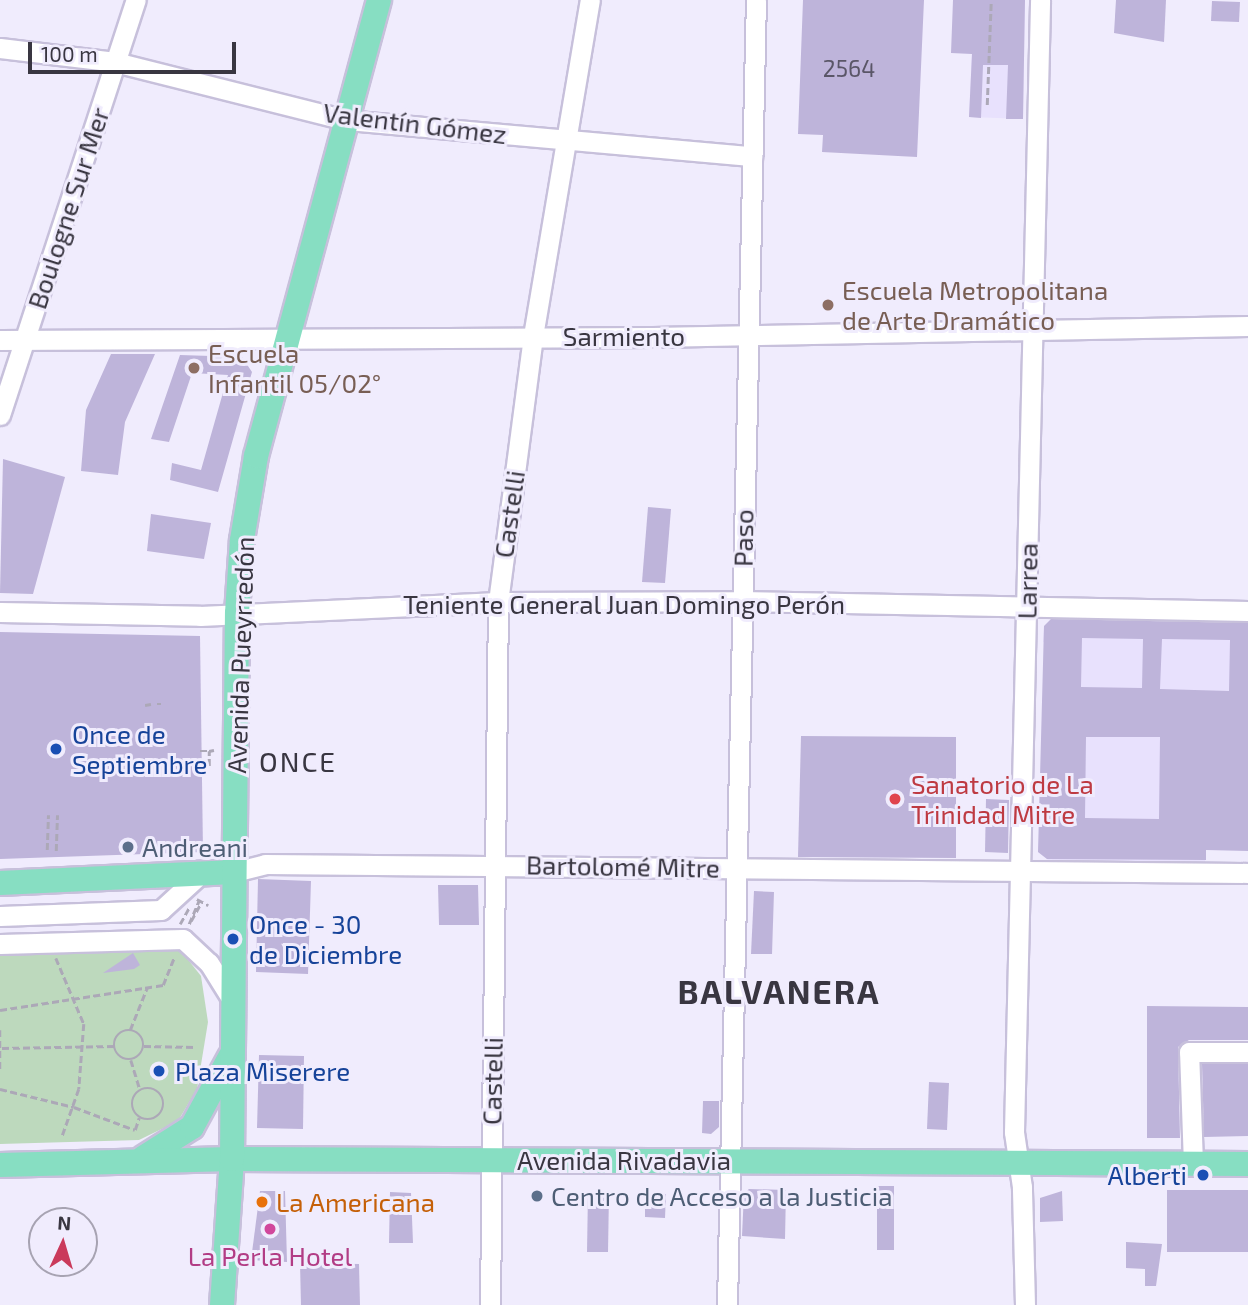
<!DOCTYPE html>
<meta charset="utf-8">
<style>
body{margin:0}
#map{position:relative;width:1248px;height:1305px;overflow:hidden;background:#f0ecfd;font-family:"Exo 2",sans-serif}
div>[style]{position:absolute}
.built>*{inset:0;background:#e8e1fd}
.green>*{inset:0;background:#bdd9bd}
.building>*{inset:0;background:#beb4da}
.path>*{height:2.5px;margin-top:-1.25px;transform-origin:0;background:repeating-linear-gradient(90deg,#aca8b7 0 7px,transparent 0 10.5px)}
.path>.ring{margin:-1.25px;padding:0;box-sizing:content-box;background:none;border:2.5px solid #aca8b7;border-radius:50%}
.roads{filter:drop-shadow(2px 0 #c7c0db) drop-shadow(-2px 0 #c7c0db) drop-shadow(0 2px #c7c0db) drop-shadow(0 -2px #c7c0db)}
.minor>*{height:19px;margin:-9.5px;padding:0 9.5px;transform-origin:9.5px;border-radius:9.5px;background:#fff}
.major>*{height:24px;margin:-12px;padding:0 12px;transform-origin:12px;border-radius:12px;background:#87dec2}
.dots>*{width:19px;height:19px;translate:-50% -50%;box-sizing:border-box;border:4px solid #f0ecfd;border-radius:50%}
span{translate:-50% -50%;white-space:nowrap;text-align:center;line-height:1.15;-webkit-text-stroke:6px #f0ecfd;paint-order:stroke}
.number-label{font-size:23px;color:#5a5667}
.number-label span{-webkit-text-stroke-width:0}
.street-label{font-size:26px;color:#393641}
.education-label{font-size:26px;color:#785e54}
.left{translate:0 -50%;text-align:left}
.transit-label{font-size:26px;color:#164399}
.right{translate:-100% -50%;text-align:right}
.health-label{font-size:26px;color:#be3a42}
.service-label{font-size:26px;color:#4e5e75}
.food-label{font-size:26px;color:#c56008}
.hotel-label{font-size:26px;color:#b23c85}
.neighbourhood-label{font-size:28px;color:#393641;letter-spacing:2px}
.district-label{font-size:33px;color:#393641;font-weight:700;letter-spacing:2px}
.north{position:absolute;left:28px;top:1207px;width:70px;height:70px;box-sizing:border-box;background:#f0ecfd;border:2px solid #a7a3b2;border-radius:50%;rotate:4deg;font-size:19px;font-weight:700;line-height:28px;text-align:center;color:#393641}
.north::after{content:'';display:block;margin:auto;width:24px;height:32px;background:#ca3a5b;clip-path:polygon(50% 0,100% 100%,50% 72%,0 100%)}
.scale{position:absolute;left:28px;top:42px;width:208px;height:32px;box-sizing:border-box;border:4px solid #393641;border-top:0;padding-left:9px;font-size:21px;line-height:24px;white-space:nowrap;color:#393641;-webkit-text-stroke:5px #f0ecfd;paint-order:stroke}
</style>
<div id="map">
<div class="built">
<div style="clip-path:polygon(974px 0,1025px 0,1023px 119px,969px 117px)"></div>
<div style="clip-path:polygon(1054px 616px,1248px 621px,1248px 729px,1209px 729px,1205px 864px,1048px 860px,1038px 852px,1054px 642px,1043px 642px,1044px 626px)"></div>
</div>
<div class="green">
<div style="clip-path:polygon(178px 947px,201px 976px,208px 1022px,197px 1089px,178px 1121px,139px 1140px,0 1144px,0 952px)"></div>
</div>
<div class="building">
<div style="clip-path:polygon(803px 0,924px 0,917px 157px,822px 152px,823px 135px,798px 134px)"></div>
<div style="clip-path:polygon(953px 0,1025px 0,1023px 119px,1006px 119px,1008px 65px,983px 65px,981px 118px,969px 117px,972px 54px,951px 53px)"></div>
<div style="clip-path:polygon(1116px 0,1166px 0,1164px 42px,1114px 33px)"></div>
<div style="clip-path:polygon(1212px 1px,1240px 2px,1239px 22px,1211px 21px)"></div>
<div style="clip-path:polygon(111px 354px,155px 354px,125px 422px,118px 475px,81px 471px,86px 410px)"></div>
<div style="clip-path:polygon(180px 355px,242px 357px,252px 372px,218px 492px,170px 480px,172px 463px,201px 470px,228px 375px,192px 373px,169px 442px,151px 439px)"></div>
<div style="clip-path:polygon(3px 459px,65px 477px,33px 594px,0 593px)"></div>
<div style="clip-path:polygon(648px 507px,671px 509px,665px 583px,642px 582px)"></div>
<div style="clip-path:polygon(151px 514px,211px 523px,204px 559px,147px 551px)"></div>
<div style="clip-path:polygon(evenodd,1051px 619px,1248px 623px,1248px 851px,1206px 850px,1206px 860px,1047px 859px,1038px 852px,1044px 626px,1051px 619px,1082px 638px,1143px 639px,1142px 688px,1081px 687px,1082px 638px,1051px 619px,1162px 639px,1230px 640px,1229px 691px,1160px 689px,1162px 639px,1051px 619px,1086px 737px,1160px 737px,1159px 819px,1085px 818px,1086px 737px)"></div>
<div style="clip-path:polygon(0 632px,200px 636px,203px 852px,0 859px)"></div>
<div style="clip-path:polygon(801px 736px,956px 737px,956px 858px,798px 857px)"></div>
<div style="clip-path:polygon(986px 799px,1009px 800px,1008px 853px,985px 852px)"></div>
<div style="clip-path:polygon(258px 879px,311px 881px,308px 974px,256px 972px)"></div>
<div style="clip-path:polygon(438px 885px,478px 885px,479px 925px,439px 925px)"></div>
<div style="clip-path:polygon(754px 891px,774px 892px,772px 954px,751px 954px)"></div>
<div style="clip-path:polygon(133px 953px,140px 965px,134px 969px,103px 973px)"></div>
<div style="clip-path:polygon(1147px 1006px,1248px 1007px,1248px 1040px,1189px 1040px,1178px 1047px,1180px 1138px,1147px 1138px)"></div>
<div style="clip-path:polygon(259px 1055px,304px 1056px,303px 1129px,257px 1128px)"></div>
<div style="clip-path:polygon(1202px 1064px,1248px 1064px,1248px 1136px,1204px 1137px)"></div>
<div style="clip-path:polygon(929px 1082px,949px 1083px,947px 1130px,927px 1129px)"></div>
<div style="clip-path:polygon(703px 1101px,719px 1101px,719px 1127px,711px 1134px,702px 1133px)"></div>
<div style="clip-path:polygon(877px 1186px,894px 1186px,894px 1250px,877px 1250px)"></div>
<div style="clip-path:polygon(749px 1189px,786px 1190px,785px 1239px,742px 1236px,744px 1193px)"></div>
<div style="clip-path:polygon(1167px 1190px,1248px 1190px,1248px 1252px,1167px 1252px)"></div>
<div style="clip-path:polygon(260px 1191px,285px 1191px,287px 1262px,251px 1260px)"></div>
<div style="clip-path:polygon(1062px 1191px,1063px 1221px,1040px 1222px,1040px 1198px)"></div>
<div style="clip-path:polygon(390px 1192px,411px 1193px,413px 1243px,389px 1243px)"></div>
<div style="clip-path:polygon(588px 1192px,609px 1193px,608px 1252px,587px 1252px)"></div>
<div style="clip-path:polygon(645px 1193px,666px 1194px,665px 1218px,645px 1217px)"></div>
<div style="clip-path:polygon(1126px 1242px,1162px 1244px,1156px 1286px,1145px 1286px,1145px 1269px,1126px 1268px)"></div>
<div style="clip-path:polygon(300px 1263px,359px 1264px,360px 1305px,301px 1305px)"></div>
</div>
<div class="path">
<div style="left:987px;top:105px;width:105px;rotate:-87.8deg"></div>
<div style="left:157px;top:704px;width:4px"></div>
<div style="left:145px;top:705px;width:6px;rotate:-9deg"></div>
<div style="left:200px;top:751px;width:9px"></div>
<div style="left:201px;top:767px;width:8px;rotate:-7deg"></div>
<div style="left:209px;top:766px;width:15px;rotate:-90deg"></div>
<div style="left:209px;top:751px;width:5px;rotate:-11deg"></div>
<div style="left:47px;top:850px;width:35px;rotate:-88deg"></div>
<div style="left:56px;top:851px;width:36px;rotate:-88deg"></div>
<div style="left:197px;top:899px;width:13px;rotate:29deg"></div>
<div style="left:191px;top:921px;width:21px;rotate:-61deg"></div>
<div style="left:180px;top:924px;width:18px;rotate:-61deg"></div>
<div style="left:189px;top:924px;width:25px;rotate:-67deg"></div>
<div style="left:56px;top:958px;width:72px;rotate:67deg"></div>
<div style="left:84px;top:1024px;width:65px;rotate:94.4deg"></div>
<div style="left:79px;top:1089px;width:51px;rotate:109.5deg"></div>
<div style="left:0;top:1010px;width:165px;rotate:-8.7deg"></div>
<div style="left:163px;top:985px;width:31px;rotate:-68deg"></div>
<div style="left:0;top:1030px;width:40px;rotate:90deg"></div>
<div style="left:130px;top:1030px;width:45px;rotate:-68deg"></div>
<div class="ring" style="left:114px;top:1030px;width:27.5px;height:27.5px"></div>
<div style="left:144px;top:1046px;width:52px;rotate:1.1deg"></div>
<div style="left:2px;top:1048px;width:113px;rotate:-1deg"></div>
<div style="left:131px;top:1060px;width:31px;rotate:73deg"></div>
<div class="ring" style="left:132px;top:1088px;width:29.5px;height:29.5px"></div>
<div style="left:0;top:1089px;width:76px;rotate:13.7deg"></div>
<div style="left:74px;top:1107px;width:65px;rotate:20.7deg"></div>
<div style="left:135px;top:1130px;width:13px;rotate:-72deg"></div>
</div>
<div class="roads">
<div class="minor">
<div style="left:0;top:48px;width:116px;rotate:6.9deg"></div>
<div style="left:115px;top:62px;width:238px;rotate:14.1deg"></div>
<div style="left:346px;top:120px;width:408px;rotate:5.1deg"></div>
<div style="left:0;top:340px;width:653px;rotate:-0.26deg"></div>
<div style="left:653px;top:337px;width:595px;rotate:-1.06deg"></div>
<div style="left:0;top:415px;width:437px;rotate:-71.9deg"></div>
<div style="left:0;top:612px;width:200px;rotate:1.1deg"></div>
<div style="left:200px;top:616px;width:298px;rotate:-2.7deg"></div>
<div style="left:498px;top:602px;width:243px;rotate:-0.2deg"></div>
<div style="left:741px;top:601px;width:507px;rotate:1.13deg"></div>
<div style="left:234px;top:872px;width:32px;rotate:-14deg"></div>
<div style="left:265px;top:864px;width:983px;rotate:0.52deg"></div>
<div style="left:0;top:916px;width:161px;rotate:-2.1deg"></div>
<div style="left:161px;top:910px;width:47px;rotate:-42.4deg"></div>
<div style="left:0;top:944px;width:183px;rotate:-1.6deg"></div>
<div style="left:183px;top:939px;width:35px;rotate:43deg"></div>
<div style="left:209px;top:963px;width:47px;rotate:58deg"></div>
<div style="left:1193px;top:1164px;width:112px;rotate:-92deg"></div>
<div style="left:1189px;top:1052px;width:59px"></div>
<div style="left:490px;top:1305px;width:703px;rotate:-89.35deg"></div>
<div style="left:498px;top:602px;width:268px;rotate:-82.5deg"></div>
<div style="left:533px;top:336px;width:341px;rotate:-80.4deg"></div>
<div style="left:727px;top:1305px;width:1305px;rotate:-88.73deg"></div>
<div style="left:1025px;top:1305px;width:118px;rotate:-91.5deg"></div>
<div style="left:1022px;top:1187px;width:56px;rotate:-98.3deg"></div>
<div style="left:1014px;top:1132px;width:1132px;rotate:-88.68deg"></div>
</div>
<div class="major">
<div style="left:0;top:883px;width:234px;rotate:-2.7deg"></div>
<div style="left:143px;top:1158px;width:58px;rotate:-32.3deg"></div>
<div style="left:192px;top:1127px;width:80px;rotate:-61.5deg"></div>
<div style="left:0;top:1165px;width:232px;rotate:-1.5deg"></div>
<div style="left:232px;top:1159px;width:1016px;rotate:0.28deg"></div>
<div style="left:222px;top:1305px;width:146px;rotate:-86.1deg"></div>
<div style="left:232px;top:1159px;width:546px;rotate:-89.48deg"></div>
<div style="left:237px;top:613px;width:73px;rotate:-86.1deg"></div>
<div style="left:242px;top:540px;width:85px;rotate:-80.5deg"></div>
<div style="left:256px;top:456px;width:472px;rotate:-74.9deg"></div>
</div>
</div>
<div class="dots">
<div style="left:828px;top:305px;background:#8d6e63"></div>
<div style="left:194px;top:368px;background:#8d6e63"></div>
<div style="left:56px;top:749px;background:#1a4fb4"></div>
<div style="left:895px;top:799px;background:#e0444e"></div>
<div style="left:128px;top:847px;background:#5c6f8a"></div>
<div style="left:233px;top:939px;background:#1a4fb4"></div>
<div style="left:159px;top:1071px;background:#1a4fb4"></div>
<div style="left:1203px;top:1175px;background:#1a4fb4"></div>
<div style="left:537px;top:1196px;background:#5c6f8a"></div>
<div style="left:262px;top:1202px;background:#e8710a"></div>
<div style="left:270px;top:1229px;background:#d1479c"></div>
</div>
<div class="number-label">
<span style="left:849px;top:68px">2564</span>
</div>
<div class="street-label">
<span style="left:415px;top:123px;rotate:7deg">Valentín Gómez</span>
<span style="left:68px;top:208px;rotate:-72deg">Boulogne Sur Mer</span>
<span style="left:624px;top:336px">Sarmiento</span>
<span style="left:509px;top:514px;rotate:-82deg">Castelli</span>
<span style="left:743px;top:538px;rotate:-89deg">Paso</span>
<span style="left:1027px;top:581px;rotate:-89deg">Larrea</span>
<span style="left:624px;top:604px">Teniente General Juan Domingo Perón</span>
<span style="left:240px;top:655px;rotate:-88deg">Avenida Pueyrredón</span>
<span style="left:623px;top:866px;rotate:1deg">Bartolomé Mitre</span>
<span style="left:492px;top:1081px;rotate:-89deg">Castelli</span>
<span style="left:624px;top:1160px">Avenida Rivadavia</span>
</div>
<div class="education-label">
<span class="left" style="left:842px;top:305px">Escuela Metropolitana<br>de Arte Dramático</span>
<span class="left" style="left:208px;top:368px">Escuela<br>Infantil 05/02°</span>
</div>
<div class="transit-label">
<span class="left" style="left:72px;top:749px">Once de<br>Septiembre</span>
<span class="left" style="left:249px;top:939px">Once - 30<br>de Diciembre</span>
<span class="left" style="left:175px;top:1071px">Plaza Miserere</span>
<span class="right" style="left:1187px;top:1175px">Alberti</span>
</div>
<div class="health-label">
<span class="left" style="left:911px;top:799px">Sanatorio de La<br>Trinidad Mitre</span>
</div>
<div class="service-label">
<span class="left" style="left:142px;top:847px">Andreani</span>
<span class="left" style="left:551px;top:1196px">Centro de Acceso a la Justicia</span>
</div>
<div class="food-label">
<span class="left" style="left:276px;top:1202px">La Americana</span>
</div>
<div class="hotel-label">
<span style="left:270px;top:1256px">La Perla Hotel</span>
</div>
<div class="neighbourhood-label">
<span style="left:298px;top:761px">ONCE</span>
</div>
<div class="district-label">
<span style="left:779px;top:992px">BALVANERA</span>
</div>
<div class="north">N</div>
<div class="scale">100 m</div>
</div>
